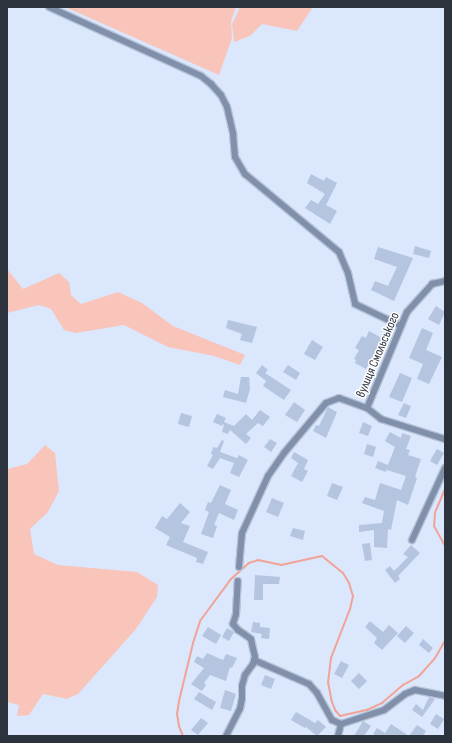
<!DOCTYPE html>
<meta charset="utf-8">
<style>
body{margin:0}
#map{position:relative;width:452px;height:743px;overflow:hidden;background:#dae7fd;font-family:"Sofia Sans Condensed",sans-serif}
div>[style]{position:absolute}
.green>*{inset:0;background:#f9c5bb}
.stream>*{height:2px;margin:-1px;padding:0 1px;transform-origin:1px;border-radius:1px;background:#f1a396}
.building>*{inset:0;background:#b5c4df}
.roads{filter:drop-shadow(1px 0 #b7c3d7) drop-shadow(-1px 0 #b7c3d7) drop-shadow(0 1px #b7c3d7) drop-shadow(0 -1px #b7c3d7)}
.street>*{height:6px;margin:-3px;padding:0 3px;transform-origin:3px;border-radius:3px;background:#8190aa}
span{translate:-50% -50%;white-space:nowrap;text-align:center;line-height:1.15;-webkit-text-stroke:3px #fff;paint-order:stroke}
.street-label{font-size:13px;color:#2d333d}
.frame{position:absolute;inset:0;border:8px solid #2d333d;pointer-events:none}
</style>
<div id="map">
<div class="green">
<div style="clip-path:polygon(65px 7px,236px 7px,231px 21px,232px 38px,219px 75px)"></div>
<div style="clip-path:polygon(240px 7px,313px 7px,297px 31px,262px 24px,250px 36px,234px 42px,232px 24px)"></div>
<div style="clip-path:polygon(7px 269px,23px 289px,59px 273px,69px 282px,71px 295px,81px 304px,118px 292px,142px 303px,173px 326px,245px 355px,240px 365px,214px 356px,168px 347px,124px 325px,76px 333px,64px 330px,51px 309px,39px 305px,7px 313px)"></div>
<div style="clip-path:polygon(45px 445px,55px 453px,59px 491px,48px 512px,30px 529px,34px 554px,58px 565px,137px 572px,158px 585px,157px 597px,136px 629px,78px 694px,67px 699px,43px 694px,29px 715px,17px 716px,19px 705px,7px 702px,7px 469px,27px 464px)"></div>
</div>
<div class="stream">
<div style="left:445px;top:489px;width:26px;rotate:113deg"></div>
<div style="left:435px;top:513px;width:13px;rotate:94deg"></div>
<div style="left:434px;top:526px;width:23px;rotate:61deg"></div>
<div style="left:183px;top:736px;width:11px;rotate:-112deg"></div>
<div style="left:179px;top:726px;width:12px;rotate:-99deg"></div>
<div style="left:177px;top:714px;width:13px;rotate:-81deg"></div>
<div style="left:179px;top:701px;width:60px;rotate:-76.4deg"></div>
<div style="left:193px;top:643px;width:23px;rotate:-72deg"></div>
<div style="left:200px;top:621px;width:52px;rotate:-53.6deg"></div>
<div style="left:231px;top:579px;width:24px;rotate:-42deg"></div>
<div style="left:249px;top:563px;width:9px;rotate:-18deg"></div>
<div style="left:258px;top:560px;width:24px;rotate:12deg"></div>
<div style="left:281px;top:565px;width:42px;rotate:-12.4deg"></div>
<div style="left:322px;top:556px;width:27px;rotate:39deg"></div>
<div style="left:343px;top:573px;width:12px;rotate:59deg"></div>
<div style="left:349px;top:583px;width:14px;rotate:73deg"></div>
<div style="left:353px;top:596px;width:13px;rotate:103deg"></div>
<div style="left:350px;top:609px;width:53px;rotate:111.2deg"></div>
<div style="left:331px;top:658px;width:24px;rotate:97deg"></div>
<div style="left:328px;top:682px;width:20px;rotate:79deg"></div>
<div style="left:332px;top:702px;width:9px;rotate:69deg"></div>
<div style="left:335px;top:710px;width:8px;rotate:50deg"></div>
<div style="left:340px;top:716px;width:28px;rotate:-13deg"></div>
<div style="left:367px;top:710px;width:17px;rotate:-25deg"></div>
<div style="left:382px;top:703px;width:28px;rotate:-41deg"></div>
<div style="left:403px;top:685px;width:18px;rotate:-29deg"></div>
<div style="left:419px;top:676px;width:24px;rotate:-48deg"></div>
<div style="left:435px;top:658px;width:20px;rotate:-60deg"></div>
</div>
<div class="building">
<div style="clip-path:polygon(311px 174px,324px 181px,326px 177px,337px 183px,326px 205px,337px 211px,330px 224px,305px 208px,311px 200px,318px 204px,325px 194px,307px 183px)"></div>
<div style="clip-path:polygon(415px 246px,431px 251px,429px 258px,413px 254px)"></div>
<div style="clip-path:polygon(378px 247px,413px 258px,394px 301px,371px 290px,375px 281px,388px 286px,397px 267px,374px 259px)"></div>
<div style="clip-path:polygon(436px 306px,445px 312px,439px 325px,428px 319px)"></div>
<div style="clip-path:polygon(228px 320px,257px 327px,252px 343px,240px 340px,242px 334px,226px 328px)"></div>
<div style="clip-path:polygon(422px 328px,433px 333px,426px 350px,442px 357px,429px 384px,417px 379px,423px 364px,409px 358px)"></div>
<div style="clip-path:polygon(369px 331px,382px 338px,378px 345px,381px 347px,375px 359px,372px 357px,366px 369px,355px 363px,356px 360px,354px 359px,359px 350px,355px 348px,362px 336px,366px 338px)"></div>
<div style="clip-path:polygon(312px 340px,323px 347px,315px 360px,304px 354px)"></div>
<div style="clip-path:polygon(262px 365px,268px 370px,265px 373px,291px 390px,284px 400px,263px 386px,266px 381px,256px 373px)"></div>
<div style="clip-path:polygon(288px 365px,300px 373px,296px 380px,283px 372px)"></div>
<div style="clip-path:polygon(400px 373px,412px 378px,402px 402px,389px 397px)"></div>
<div style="clip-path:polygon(241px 377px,249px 377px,250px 389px,246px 403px,223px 397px,225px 390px,238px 394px)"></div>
<div style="clip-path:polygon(294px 402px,305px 410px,297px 422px,285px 415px)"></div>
<div style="clip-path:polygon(404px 403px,411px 406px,406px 418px,398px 415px)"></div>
<div style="clip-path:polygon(328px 407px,337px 412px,326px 438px,313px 431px,316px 425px,319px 426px)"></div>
<div style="clip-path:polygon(260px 410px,270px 417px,263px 426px,258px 423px,246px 434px,251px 438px,246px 444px,230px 430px,228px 434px,222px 432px,224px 425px,223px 424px,222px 426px,213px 422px,217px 414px,226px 418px,224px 422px,234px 426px,246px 414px,252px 420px)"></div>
<div style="clip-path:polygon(181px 413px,192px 416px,189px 427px,178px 424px)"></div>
<div style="clip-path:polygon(363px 422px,372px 426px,368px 436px,359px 433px)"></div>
<div style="clip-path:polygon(390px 432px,401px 438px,402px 433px,411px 436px,406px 449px,410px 450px,408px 455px,421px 459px,415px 477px,417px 478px,408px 505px,397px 500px,391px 530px,388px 529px,387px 548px,374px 547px,374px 530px,359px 532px,359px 525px,382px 523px,384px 511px,362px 503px,365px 497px,375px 500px,380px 483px,401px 490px,406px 476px,387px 470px,387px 468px,386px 472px,375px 468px,378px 461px,388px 465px,395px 447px,385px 441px)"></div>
<div style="clip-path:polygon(270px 439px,277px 443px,271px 452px,264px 447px)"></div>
<div style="clip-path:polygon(222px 440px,224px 441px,220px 452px,237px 458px,239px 455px,248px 460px,239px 477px,230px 473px,234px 463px,220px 458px,213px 469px,207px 466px,213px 455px,211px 454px,213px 447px,217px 448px)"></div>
<div style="clip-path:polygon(367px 444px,376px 447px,373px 457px,364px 454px)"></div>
<div style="clip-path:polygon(437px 449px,444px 453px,437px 465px,430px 461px)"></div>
<div style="clip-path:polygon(294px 452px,308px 460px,304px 469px,308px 471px,302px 482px,291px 476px,298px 463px,291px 458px)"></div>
<div style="clip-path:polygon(332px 483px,343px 487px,337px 500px,327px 496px)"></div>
<div style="clip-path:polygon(220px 485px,231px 490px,225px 504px,238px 510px,234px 520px,219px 513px,214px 525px,217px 526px,213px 538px,201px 534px,209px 512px,205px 510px,208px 502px,211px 503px)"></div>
<div style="clip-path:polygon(272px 498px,284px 503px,278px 517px,266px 512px)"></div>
<div style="clip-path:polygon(180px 503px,190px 512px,181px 523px,190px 526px,183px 542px,208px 552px,203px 564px,196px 562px,197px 558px,166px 545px,170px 537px,155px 528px,162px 516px,167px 519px)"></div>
<div style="clip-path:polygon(293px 528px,305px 531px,303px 540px,290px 536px)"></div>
<div style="clip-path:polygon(370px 543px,372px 560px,365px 561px,362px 544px)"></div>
<div style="clip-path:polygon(411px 545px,420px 553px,398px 576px,400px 579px,395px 583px,385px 570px,390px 566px,394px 571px,408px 557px,403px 554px)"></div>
<div style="clip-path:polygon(255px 575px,280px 577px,279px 584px,263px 584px,263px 600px,254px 600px)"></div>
<div style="clip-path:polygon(370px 621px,383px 632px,389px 625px,398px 633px,382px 650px,374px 643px,377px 638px,365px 627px)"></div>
<div style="clip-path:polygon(253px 622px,260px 623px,260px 627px,270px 628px,269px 639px,261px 638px,262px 634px,251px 632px)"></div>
<div style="clip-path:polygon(406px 626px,414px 633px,405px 643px,397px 636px)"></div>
<div style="clip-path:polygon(208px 627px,221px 635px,216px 644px,202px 636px)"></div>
<div style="clip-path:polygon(227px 628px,234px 632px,229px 641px,222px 637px)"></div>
<div style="clip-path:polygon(423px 639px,433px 648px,429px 653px,419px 645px)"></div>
<div style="clip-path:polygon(207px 653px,223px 660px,226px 654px,237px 658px,232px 668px,230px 667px,226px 681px,210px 675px,204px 683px,206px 685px,202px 691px,191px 684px,204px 668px,194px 662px,197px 656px,203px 659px)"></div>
<div style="clip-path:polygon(341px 661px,349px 665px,342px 678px,334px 674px)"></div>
<div style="clip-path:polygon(359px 673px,367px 681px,359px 689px,351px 681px)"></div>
<div style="clip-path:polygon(265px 675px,275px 679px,271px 689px,261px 685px)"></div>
<div style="clip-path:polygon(225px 690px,236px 694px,231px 711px,220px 708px)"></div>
<div style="clip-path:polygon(199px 692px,216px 702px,212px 710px,194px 699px)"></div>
<div style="clip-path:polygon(429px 697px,435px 699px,422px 717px,412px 710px,416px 704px,423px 710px)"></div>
<div style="clip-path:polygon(296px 712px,315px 723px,318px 720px,326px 727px,317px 736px,306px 727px,305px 728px,291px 720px)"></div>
<div style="clip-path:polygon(436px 714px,444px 719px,438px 729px,430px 724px)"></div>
<div style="clip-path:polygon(201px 718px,208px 723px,198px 735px,191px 730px)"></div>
<div style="clip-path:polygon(363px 721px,371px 726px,364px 736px,354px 736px)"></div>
<div style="clip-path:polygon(391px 724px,409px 736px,417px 725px,426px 731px,423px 736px,376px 736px,373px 734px,377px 728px,385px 733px)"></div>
</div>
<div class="roads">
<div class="street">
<div style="left:49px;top:7px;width:167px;rotate:24.4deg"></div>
<div style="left:201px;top:76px;width:13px;rotate:39deg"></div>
<div style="left:211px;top:84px;width:15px;rotate:48deg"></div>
<div style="left:221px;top:95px;width:13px;rotate:63deg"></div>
<div style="left:227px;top:107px;width:28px;rotate:77deg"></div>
<div style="left:233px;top:134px;width:23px;rotate:85deg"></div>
<div style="left:235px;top:157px;width:20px;rotate:60deg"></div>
<div style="left:245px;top:174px;width:122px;rotate:39.7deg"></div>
<div style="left:339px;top:252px;width:23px;rotate:67deg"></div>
<div style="left:348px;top:273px;width:32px;rotate:77deg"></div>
<div style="left:355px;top:304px;width:51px;rotate:25.6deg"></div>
<div style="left:367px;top:408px;width:104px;rotate:-67.4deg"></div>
<div style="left:407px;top:312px;width:38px;rotate:-48deg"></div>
<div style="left:432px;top:284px;width:13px;rotate:-13deg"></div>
<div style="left:412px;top:540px;width:79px;rotate:-65.4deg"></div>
<div style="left:239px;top:567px;width:34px;rotate:-85deg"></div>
<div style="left:242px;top:533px;width:63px;rotate:-65.5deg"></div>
<div style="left:268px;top:476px;width:28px;rotate:-55deg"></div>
<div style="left:284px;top:453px;width:65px;rotate:-50deg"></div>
<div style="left:326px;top:403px;width:14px;rotate:-21deg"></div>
<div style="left:339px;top:398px;width:30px;rotate:20deg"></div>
<div style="left:367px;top:408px;width:18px;rotate:38deg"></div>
<div style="left:381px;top:419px;width:67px;rotate:17.4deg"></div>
<div style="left:254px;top:660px;width:60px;rotate:23.6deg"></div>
<div style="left:309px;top:684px;width:12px;rotate:48deg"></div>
<div style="left:317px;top:693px;width:31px;rotate:61deg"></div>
<div style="left:332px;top:720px;width:10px;rotate:24deg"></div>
<div style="left:341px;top:724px;width:45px;rotate:-18deg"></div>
<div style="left:384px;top:710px;width:26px;rotate:-37deg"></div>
<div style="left:405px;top:694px;width:11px;rotate:-22deg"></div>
<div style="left:415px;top:690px;width:31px;rotate:11deg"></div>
<div style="left:226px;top:736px;width:30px;rotate:-63deg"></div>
<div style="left:240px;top:709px;width:10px;rotate:-79deg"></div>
<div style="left:242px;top:699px;width:13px;rotate:-90deg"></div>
<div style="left:242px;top:686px;width:11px;rotate:-75deg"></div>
<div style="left:245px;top:675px;width:14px;rotate:-54deg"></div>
<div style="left:253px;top:664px;width:7px;rotate:-74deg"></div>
<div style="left:255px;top:657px;width:18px;rotate:-103deg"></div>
<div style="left:251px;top:639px;width:16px;rotate:-145deg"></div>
<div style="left:238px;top:630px;width:8px;rotate:-130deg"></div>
<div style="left:233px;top:624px;width:10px;rotate:-73deg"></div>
<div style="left:236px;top:614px;width:33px;rotate:-87deg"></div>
<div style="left:338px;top:736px;width:12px;rotate:-76deg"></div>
</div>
</div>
<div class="street-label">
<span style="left:378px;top:355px;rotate:-67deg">вулиця Смольського</span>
</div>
<div class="frame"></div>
</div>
